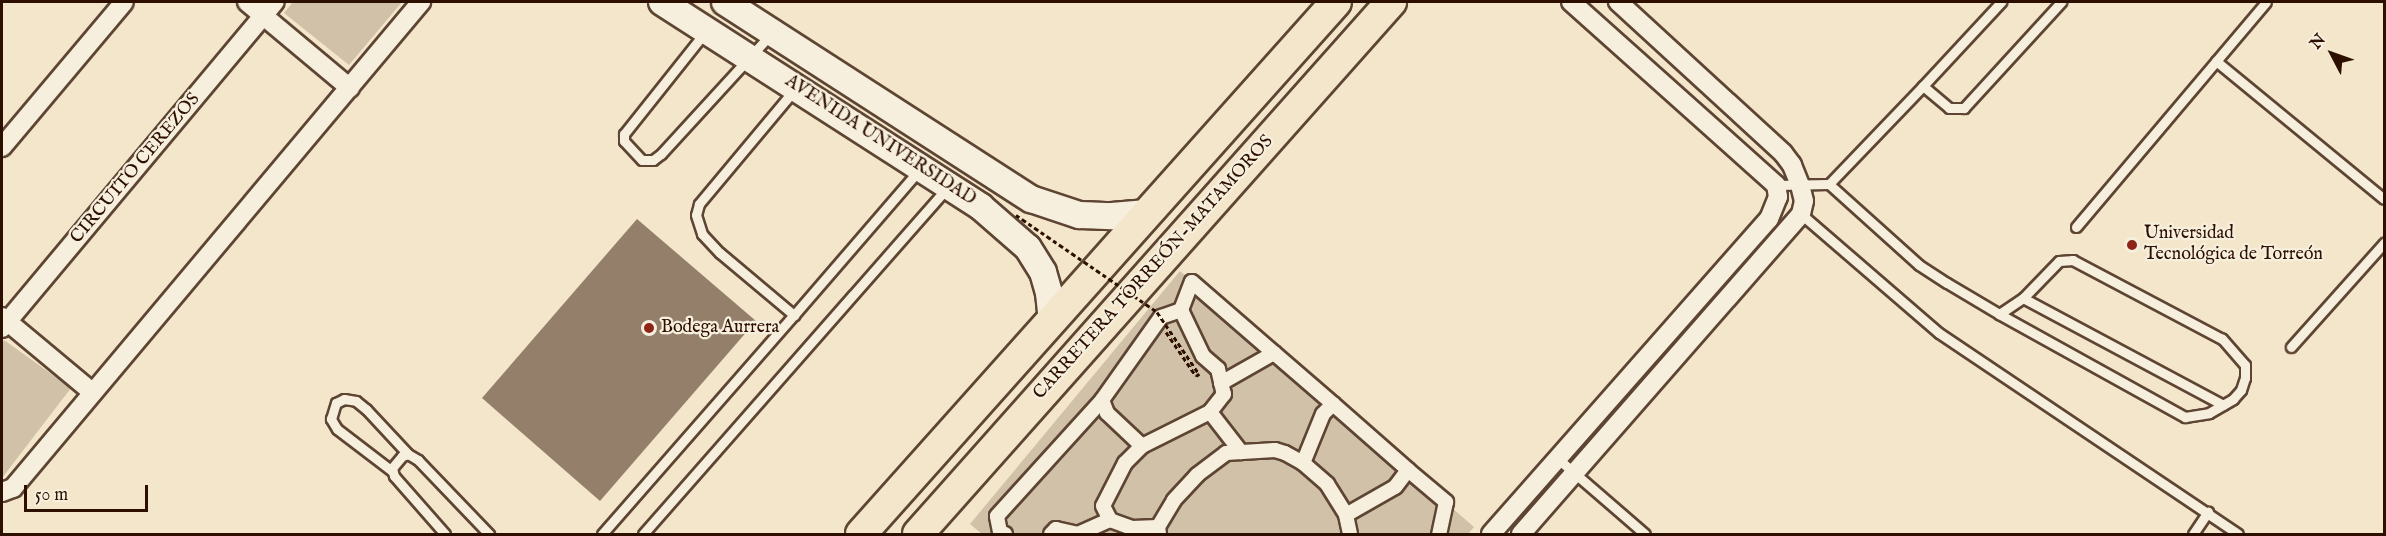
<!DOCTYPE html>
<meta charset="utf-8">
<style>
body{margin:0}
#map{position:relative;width:2386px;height:536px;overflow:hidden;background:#f3e6cb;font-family:"IM FELL English",serif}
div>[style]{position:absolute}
.green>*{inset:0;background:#d1c1a8}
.building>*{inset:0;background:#947f6a}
.path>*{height:3px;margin-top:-1.5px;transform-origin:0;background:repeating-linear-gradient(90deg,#2d0f00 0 4.5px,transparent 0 7.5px)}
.roads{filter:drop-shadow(2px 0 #5e4533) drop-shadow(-2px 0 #5e4533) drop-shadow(0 2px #5e4533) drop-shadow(0 -2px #5e4533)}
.service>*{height:9px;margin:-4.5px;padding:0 4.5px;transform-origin:4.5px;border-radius:4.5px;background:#f7efdd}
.pedestrian>*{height:14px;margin:-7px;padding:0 7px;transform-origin:7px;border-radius:7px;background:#f7efdd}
.minor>*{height:18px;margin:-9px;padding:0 9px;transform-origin:9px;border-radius:9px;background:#f7efdd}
.secondary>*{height:26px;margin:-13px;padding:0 13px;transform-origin:13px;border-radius:13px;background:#f7efdd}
.trunk>*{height:30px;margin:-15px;padding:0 15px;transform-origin:15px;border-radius:15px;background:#f3e6cb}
.path-bridge>*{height:3px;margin-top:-1.5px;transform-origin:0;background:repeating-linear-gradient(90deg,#2d0f00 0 4.5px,transparent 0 7.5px)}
.dots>*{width:16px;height:16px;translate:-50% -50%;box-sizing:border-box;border:3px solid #f7efdd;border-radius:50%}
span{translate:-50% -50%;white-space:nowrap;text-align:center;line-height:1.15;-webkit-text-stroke:4.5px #f7efdd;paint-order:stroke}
.street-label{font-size:18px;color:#2d0f00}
.poi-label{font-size:18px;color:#2d0f00}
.left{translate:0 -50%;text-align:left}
.frame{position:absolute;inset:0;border:3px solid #2d0f00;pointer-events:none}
.north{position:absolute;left:2302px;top:24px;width:60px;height:60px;-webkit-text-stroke:4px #f7efdd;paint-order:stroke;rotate:311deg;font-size:16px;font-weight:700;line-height:24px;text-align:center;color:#2d0f00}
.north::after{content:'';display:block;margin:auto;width:21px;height:27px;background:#2d0f00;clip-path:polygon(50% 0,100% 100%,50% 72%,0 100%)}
.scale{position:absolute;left:24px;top:485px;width:124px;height:27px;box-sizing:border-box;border:3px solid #2d0f00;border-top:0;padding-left:8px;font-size:18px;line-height:21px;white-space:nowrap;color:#2d0f00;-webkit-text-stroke:4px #f7efdd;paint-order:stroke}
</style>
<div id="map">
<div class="green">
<div style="clip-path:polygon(293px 2px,402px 2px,349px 65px,284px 13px)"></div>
<div style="clip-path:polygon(1180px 271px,1474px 527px,1468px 534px,982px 534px,970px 524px)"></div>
<div style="clip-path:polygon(4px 340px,71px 388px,2px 478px,2px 344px)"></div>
</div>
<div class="building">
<div style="clip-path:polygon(637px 219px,756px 321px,600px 501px,482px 398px)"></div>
</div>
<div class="path">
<div style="left:1166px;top:332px;width:53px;rotate:55.7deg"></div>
<div style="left:1196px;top:376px;width:4px;rotate:-34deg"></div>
</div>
<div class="roads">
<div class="service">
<div style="left:706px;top:31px;width:132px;rotate:128.5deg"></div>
<div style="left:624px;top:134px;width:7px;rotate:90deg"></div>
<div style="left:624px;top:141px;width:26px;rotate:47deg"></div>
<div style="left:642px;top:160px;width:11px"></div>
<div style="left:653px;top:160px;width:10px;rotate:-37deg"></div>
<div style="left:661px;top:154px;width:161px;rotate:-47.5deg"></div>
<div style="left:2216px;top:61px;width:217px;rotate:39.4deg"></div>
<div style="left:1923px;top:86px;width:115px;rotate:-47.1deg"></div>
<div style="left:795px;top:89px;width:150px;rotate:129.9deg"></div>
<div style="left:699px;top:204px;width:11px;rotate:105deg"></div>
<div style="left:696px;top:215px;width:20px;rotate:72deg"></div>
<div style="left:702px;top:234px;width:26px;rotate:47deg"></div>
<div style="left:720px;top:253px;width:97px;rotate:40deg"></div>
<div style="left:794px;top:315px;width:191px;rotate:-49.2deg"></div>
<div style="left:1829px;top:184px;width:121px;rotate:42deg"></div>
<div style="left:1919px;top:265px;width:33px;rotate:33deg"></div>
<div style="left:1947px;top:283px;width:61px;rotate:30.8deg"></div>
<div style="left:1999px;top:314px;width:213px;rotate:29deg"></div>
<div style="left:2185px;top:417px;width:24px;rotate:-9deg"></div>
<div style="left:2209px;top:413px;width:28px;rotate:-30deg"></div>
<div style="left:2233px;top:399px;width:12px;rotate:-48deg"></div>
<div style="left:2241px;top:390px;width:13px;rotate:-72deg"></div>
<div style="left:2245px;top:378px;width:13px;rotate:-90deg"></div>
<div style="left:2245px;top:365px;width:35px;rotate:-131deg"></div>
<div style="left:2222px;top:339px;width:169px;rotate:-152.1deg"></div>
<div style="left:2073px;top:260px;width:14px;rotate:176deg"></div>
<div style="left:2059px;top:261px;width:52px;rotate:134.2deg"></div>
<div style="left:2023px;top:298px;width:29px;rotate:146deg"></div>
<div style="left:1776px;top:185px;width:53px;rotate:-1.1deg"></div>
<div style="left:1829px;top:184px;width:136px;rotate:-46.2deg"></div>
<div style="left:1923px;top:86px;width:34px;rotate:40deg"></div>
<div style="left:1949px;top:108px;width:15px"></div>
<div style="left:1964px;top:108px;width:144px;rotate:-47.5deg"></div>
<div style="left:1801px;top:214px;width:182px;rotate:40.8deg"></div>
<div style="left:1939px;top:333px;width:360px;rotate:33.9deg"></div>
<div style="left:2076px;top:227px;width:294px;rotate:-49.8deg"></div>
<div style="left:2023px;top:298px;width:227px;rotate:28.1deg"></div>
<div style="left:2291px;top:347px;width:140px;rotate:-48.2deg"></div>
<div style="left:1557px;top:458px;width:116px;rotate:40.8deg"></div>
<div style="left:392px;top:471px;width:69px;rotate:-142.6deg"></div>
<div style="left:337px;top:429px;width:12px;rotate:-121deg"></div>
<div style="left:331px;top:419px;width:17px;rotate:-73deg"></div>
<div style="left:336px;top:403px;width:9px;rotate:-27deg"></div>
<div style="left:344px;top:399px;width:12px;rotate:9deg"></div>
<div style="left:356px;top:401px;width:13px;rotate:39deg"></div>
<div style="left:366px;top:409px;width:62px;rotate:47deg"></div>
<div style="left:445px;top:534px;width:77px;rotate:-131.3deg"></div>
<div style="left:394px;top:476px;width:8px;rotate:-104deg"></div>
<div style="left:392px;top:468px;width:16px;rotate:-50deg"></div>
<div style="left:402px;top:456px;width:6px;rotate:-18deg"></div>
<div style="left:408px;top:454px;width:12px;rotate:31deg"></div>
<div style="left:418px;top:460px;width:103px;rotate:46.2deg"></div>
<div style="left:602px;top:534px;width:291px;rotate:-48.8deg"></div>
<div style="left:643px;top:534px;width:462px;rotate:-48.7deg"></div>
<div style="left:2193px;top:534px;width:27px;rotate:-56deg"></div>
</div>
<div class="pedestrian">
<div style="left:1181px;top:310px;width:30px;rotate:-69deg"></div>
<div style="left:1192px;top:282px;width:108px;rotate:40.9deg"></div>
<div style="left:1274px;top:353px;width:61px;rotate:150.5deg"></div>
<div style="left:1274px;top:353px;width:78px;rotate:40.8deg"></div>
<div style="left:1333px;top:404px;width:14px;rotate:135deg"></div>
<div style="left:1323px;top:414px;width:53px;rotate:112.2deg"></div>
<div style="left:1102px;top:400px;width:102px;rotate:-54.6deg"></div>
<div style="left:1161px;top:317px;width:21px;rotate:-19deg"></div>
<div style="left:1181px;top:310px;width:51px;rotate:64.4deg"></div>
<div style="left:1203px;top:356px;width:20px;rotate:41deg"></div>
<div style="left:1218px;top:369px;width:26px;rotate:77deg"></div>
<div style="left:1224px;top:394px;width:23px;rotate:128deg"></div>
<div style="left:1210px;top:412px;width:76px;rotate:153.4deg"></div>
<div style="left:1333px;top:404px;width:100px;rotate:41.3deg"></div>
<div style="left:1408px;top:470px;width:21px;rotate:127deg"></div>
<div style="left:1395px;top:487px;width:56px;rotate:150.3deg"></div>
<div style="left:1210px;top:412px;width:51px;rotate:52.2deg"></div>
<div style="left:1408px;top:470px;width:50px;rotate:40.1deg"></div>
<div style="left:1446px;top:502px;width:33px;rotate:102deg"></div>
<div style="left:1005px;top:534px;width:5px;rotate:-158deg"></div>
<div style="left:1000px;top:532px;width:16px;rotate:-101deg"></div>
<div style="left:997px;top:516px;width:156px;rotate:-47.8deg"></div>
<div style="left:1102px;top:400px;width:14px;rotate:69deg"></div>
<div style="left:1107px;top:413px;width:48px;rotate:43.3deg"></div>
<div style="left:1142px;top:446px;width:24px;rotate:135deg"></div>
<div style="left:1125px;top:463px;width:48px;rotate:117.1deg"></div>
<div style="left:1103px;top:506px;width:16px;rotate:63deg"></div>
<div style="left:1051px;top:534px;width:7px;rotate:-45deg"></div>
<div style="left:1056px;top:529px;width:23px;rotate:13deg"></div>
<div style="left:1078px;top:534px;width:35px;rotate:-24deg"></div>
<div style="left:1110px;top:520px;width:23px;rotate:20deg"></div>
<div style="left:1132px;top:528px;width:26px;rotate:-2deg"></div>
<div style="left:1159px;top:534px;width:7px;rotate:-98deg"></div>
<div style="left:1158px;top:527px;width:31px;rotate:-59deg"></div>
<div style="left:1174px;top:500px;width:34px;rotate:-47deg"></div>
<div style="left:1197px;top:475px;width:36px;rotate:-37deg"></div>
<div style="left:1226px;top:453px;width:49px;rotate:-3.5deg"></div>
<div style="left:1275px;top:450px;width:10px;rotate:17deg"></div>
<div style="left:1285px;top:453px;width:21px;rotate:29deg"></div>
<div style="left:1303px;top:463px;width:32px;rotate:41deg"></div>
<div style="left:1327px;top:484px;width:36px;rotate:58deg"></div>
<div style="left:1346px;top:515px;width:19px;rotate:78deg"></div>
</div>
<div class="minor">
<div style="left:247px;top:2px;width:134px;rotate:39.9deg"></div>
<div style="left:2px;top:147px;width:189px;rotate:-49.9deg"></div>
<div style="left:2px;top:317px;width:117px;rotate:39.8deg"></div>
<div style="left:2px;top:328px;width:425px;rotate:-50.1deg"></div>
<div style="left:2px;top:492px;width:12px;rotate:-20deg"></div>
<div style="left:13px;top:488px;width:635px;rotate:-49.99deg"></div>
<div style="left:1491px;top:534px;width:420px;rotate:-48.6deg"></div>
<div style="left:1769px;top:219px;width:24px;rotate:-68deg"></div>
<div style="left:1778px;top:197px;width:12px;rotate:-99deg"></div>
<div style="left:1776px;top:185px;width:275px;rotate:-138.2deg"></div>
<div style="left:1521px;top:534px;width:425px;rotate:-48.8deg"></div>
<div style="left:1801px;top:214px;width:13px;rotate:-77deg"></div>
<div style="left:1804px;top:201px;width:16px;rotate:-104deg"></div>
<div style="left:1800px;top:185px;width:22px;rotate:-112deg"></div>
<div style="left:1792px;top:165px;width:15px;rotate:-127deg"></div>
<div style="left:1783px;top:153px;width:224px;rotate:-137.5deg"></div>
</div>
<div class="secondary">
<div style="left:662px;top:2px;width:379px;rotate:32.7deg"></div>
<div style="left:981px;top:207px;width:62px;rotate:41.1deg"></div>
<div style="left:1028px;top:248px;width:28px;rotate:58deg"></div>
<div style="left:1043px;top:272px;width:22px;rotate:74deg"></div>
<div style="left:1049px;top:293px;width:27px;rotate:84deg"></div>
<div style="left:725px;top:2px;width:364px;rotate:32.8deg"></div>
<div style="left:1031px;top:199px;width:51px;rotate:18.4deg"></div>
<div style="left:1079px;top:215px;width:33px;rotate:2deg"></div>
<div style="left:1112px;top:216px;width:35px;rotate:-5deg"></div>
</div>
<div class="trunk">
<div style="left:861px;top:534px;width:713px;rotate:-48.24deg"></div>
<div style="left:918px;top:534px;width:712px;rotate:-48.36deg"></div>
</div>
</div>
<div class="path-bridge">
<div style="left:1016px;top:215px;width:171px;rotate:34.5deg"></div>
<div style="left:1157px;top:312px;width:75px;rotate:55.9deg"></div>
</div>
<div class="dots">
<div style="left:2132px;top:245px;background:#8f2418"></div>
<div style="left:649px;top:328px;background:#8f2418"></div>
</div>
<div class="street-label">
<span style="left:880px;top:141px;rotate:33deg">AVENIDA UNIVERSIDAD</span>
<span style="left:136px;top:169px;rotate:-50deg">CIRCUITO CEREZOS</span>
<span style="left:1154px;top:268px;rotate:-48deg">CARRETERA TORREÓN-MATAMOROS</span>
</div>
<div class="poi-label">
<span class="left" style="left:2144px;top:245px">Universidad<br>Tecnológica de Torreón</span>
<span class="left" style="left:661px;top:328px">Bodega Aurrera</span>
</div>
<div class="frame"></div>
<div class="north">N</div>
<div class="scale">50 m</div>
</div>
